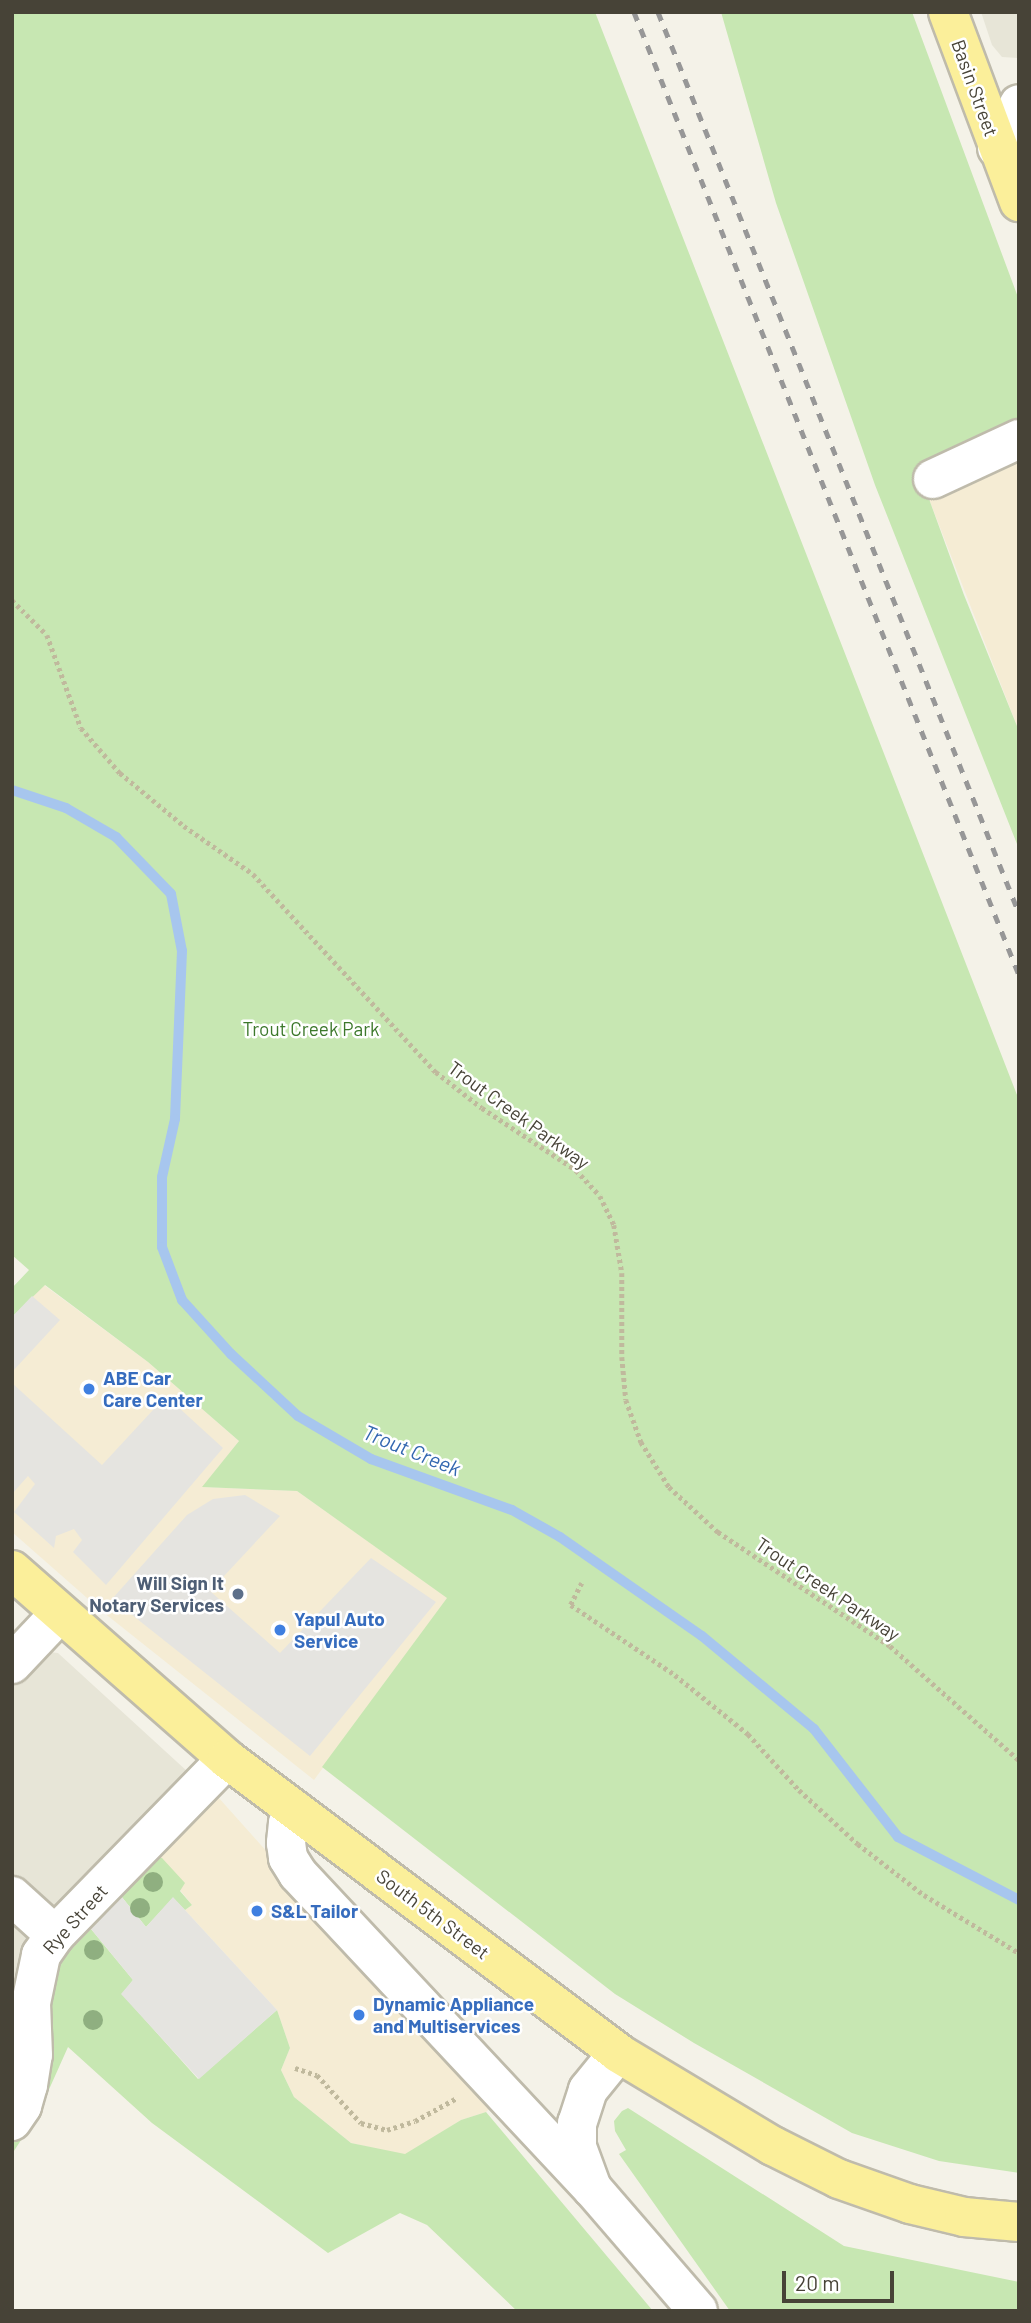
<!DOCTYPE html>
<style>
body{margin:0}
#map{position:relative;width:1031px;height:2323px;overflow:hidden;background:#f4f2e8;font-family:Barlow,sans-serif}
div>[style]{position:absolute}
.residential>*{inset:0;background:#e7e5d7}
.commercial>*{inset:0;background:#f5ecd4}
.green>*{inset:0;background:#c7e7b2}
.parking>*{inset:0;background:#e5e4e0}
.stream>*{height:10px;margin:-5px;padding:0 5px;transform-origin:5px;border-radius:5px;background:#a7c6ee}
.path>*{height:4.5px;margin-top:-2.25px;transform-origin:0;background:repeating-linear-gradient(90deg,#c0b99d 0 3.5px,transparent 0 7px)}
.roads{filter:drop-shadow(2px 0 #bfbbab) drop-shadow(-2px 0 #bfbbab) drop-shadow(0 2px #bfbbab) drop-shadow(0 -2px #bfbbab)}
.minor>*{height:38px;margin:-19px;padding:0 19px;transform-origin:19px;border-radius:19px;background:#fff}
.major>*{height:38px;margin:-19px;padding:0 19px;transform-origin:19px;border-radius:19px;background:#fbef9a}
.rail>*{height:5px;margin-top:-2.5px;transform-origin:0;background:repeating-linear-gradient(90deg,#979797 0 9px,transparent 0 18px)}
.trees>*{width:20px;height:20px;margin:-10px;border-radius:50%;background:#8faf80}
.dots>*{width:19px;height:19px;translate:-50% -50%;box-sizing:border-box;border:4px solid #fff;border-radius:50%}
span{translate:-50% -50%;white-space:nowrap;text-align:center;line-height:1.15;-webkit-text-stroke:5px #fff;paint-order:stroke}
.street-label{font-size:19px;color:#474337}
.park-label{font-size:19px;color:#3c782b}
.shop-label{font-size:19px;color:#366cbe;font-weight:700}
.left{translate:0 -50%;text-align:left}
.service-label{font-size:19px;color:#4e5e75;font-weight:700}
.right{translate:-100% -50%;text-align:right}
.water-label{font-size:21px;color:#3367b0;font-style:italic}
.frame{position:absolute;inset:0;border:14px solid #474337;pointer-events:none}
.scale{position:absolute;left:782px;top:2271px;width:112px;height:32px;box-sizing:border-box;border:4px solid #474337;border-top:0;padding-left:9px;font-size:21px;line-height:24px;white-space:nowrap;color:#474337;-webkit-text-stroke:5px #fff;paint-order:stroke}
</style>
<div id="map">
<div class="residential">
<div style="clip-path:polygon(981px 12px,1019px 12px,1018px 58px,1002px 57px,992px 45px)"></div>
<div style="clip-path:polygon(12px 1648px,58px 1653px,188px 1772px,21px 1960px,12px 1983px)"></div>
</div>
<div class="commercial">
<div style="clip-path:polygon(1019px 455px,1019px 731px,927px 494px)"></div>
<div style="clip-path:polygon(44px 1285px,148px 1362px,239px 1441px,203px 1487px,297px 1491px,448px 1598px,314px 1780px,103px 1612px,12px 1532px,12px 1318px)"></div>
<div style="clip-path:polygon(218px 1797px,493px 2105px,486px 2112px,461px 2120px,405px 2155px,351px 2143px,294px 2097px,281px 2070px,290px 2048px,277px 2010px,185px 1910px,192px 1905px,154px 1857px,206px 1801px)"></div>
</div>
<div class="green">
<div style="clip-path:polygon(12px 12px,595px 12px,1019px 1100px,1019px 2173px,939px 2161px,852px 2133px,694px 2043px,615px 1994px,322px 1767px,447px 1598px,297px 1491px,202px 1487px,239px 1441px,148px 1362px,45px 1285px,12px 1317px,12px 1288px,29px 1270px,12px 1255px)"></div>
<div style="clip-path:polygon(721px 12px,912px 12px,1019px 300px,1019px 418px,917px 466px,964px 595px,1019px 731px,1019px 849px,875px 485px,776px 203px)"></div>
<div style="clip-path:polygon(154px 1857px,162px 1858px,185px 1883px,180px 1891px,192px 1905px,185px 1910px,173px 1898px,146px 1927px,121px 1896px)"></div>
<div style="clip-path:polygon(91px 1929px,133px 1980px,122px 1994px,198px 2079px,277px 2010px,290px 2048px,281px 2070px,294px 2097px,351px 2143px,405px 2154px,461px 2120px,486px 2112px,653px 2311px,517px 2311px,427px 2225px,400px 2213px,328px 2253px,152px 2123px,68px 2047px,38px 2114px,12px 2154px,12px 2139px,43px 2084px,52px 2051px,52px 1980px,55px 1966px)"></div>
<div style="clip-path:polygon(628px 2108px,844px 2246px,1019px 2282px,1019px 2311px,730px 2311px,619px 2154px,626px 2150px,615px 2131px,614px 2121px,622px 2111px)"></div>
</div>
<div class="parking">
<div style="clip-path:polygon(32px 1296px,60px 1320px,12px 1372px,12px 1317px)"></div>
<div style="clip-path:polygon(12px 1383px,102px 1465px,166px 1396px,223px 1448px,106px 1585px,73px 1552px,82px 1540px,74px 1529px,56px 1536px,54px 1548px,14px 1512px,35px 1484px,28px 1476px,12px 1494px)"></div>
<div style="clip-path:polygon(245px 1495px,280px 1516px,210px 1591px,280px 1653px,371px 1558px,436px 1602px,310px 1756px,112px 1599px,187px 1515px,213px 1499px)"></div>
<div style="clip-path:polygon(121px 1896px,146px 1927px,173px 1897px,277px 2010px,199px 2079px,121px 1994px,133px 1980px,91px 1929px)"></div>
</div>
<div class="stream">
<div style="left:12px;top:790px;width:57px;rotate:18.4deg"></div>
<div style="left:66px;top:808px;width:58px;rotate:30.1deg"></div>
<div style="left:116px;top:837px;width:79px;rotate:46deg"></div>
<div style="left:171px;top:894px;width:58px;rotate:79.1deg"></div>
<div style="left:182px;top:951px;width:168px;rotate:92.4deg"></div>
<div style="left:175px;top:1119px;width:59px;rotate:102.6deg"></div>
<div style="left:162px;top:1177px;width:70px;rotate:90deg"></div>
<div style="left:162px;top:1247px;width:57px;rotate:69.3deg"></div>
<div style="left:182px;top:1300px;width:73px;rotate:47.8deg"></div>
<div style="left:231px;top:1354px;width:91px;rotate:42.8deg"></div>
<div style="left:298px;top:1416px;width:85px;rotate:30.5deg"></div>
<div style="left:371px;top:1459px;width:150px;rotate:19.9deg"></div>
<div style="left:512px;top:1510px;width:55px;rotate:29.4deg"></div>
<div style="left:560px;top:1537px;width:173px;rotate:34.9deg"></div>
<div style="left:702px;top:1636px;width:146px;rotate:39.7deg"></div>
<div style="left:814px;top:1729px;width:137px;rotate:52.1deg"></div>
<div style="left:898px;top:1837px;width:136px;rotate:27.5deg"></div>
</div>
<div class="path">
<div style="left:12px;top:600px;width:49px;rotate:45deg"></div>
<div style="left:47px;top:635px;width:99px;rotate:69.9deg"></div>
<div style="left:81px;top:728px;width:60px;rotate:49.1deg"></div>
<div style="left:120px;top:773px;width:83px;rotate:39.6deg"></div>
<div style="left:184px;top:826px;width:84px;rotate:34.8deg"></div>
<div style="left:253px;top:874px;width:270px;rotate:47.3deg"></div>
<div style="left:436px;top:1072px;width:58px;rotate:38deg"></div>
<div style="left:482px;top:1108px;width:113px;rotate:33.4deg"></div>
<div style="left:576px;top:1170px;width:35px;rotate:47deg"></div>
<div style="left:600px;top:1196px;width:32px;rotate:64deg"></div>
<div style="left:614px;top:1225px;width:49px;rotate:80.5deg"></div>
<div style="left:622px;top:1273px;width:84px;rotate:90deg"></div>
<div style="left:622px;top:1357px;width:43px;rotate:84.7deg"></div>
<div style="left:626px;top:1400px;width:45px;rotate:70.3deg"></div>
<div style="left:641px;top:1442px;width:53px;rotate:58.1deg"></div>
<div style="left:669px;top:1487px;width:67px;rotate:42.6deg"></div>
<div style="left:718px;top:1532px;width:206px;rotate:33.5deg"></div>
<div style="left:890px;top:1646px;width:172px;rotate:41.5deg"></div>
<div style="left:582px;top:1583px;width:25px;rotate:117deg"></div>
<div style="left:571px;top:1605px;width:125px;rotate:33.9deg"></div>
<div style="left:675px;top:1675px;width:94px;rotate:38.9deg"></div>
<div style="left:748px;top:1734px;width:76px;rotate:47.7deg"></div>
<div style="left:799px;top:1790px;width:80px;rotate:42.5deg"></div>
<div style="left:858px;top:1844px;width:83px;rotate:37.7deg"></div>
<div style="left:924px;top:1895px;width:111px;rotate:31.4deg"></div>
<div style="left:295px;top:2068px;width:23px;rotate:18deg"></div>
<div style="left:317px;top:2075px;width:65px;rotate:47.5deg"></div>
<div style="left:361px;top:2123px;width:27px;rotate:15deg"></div>
<div style="left:387px;top:2130px;width:29px;rotate:-18deg"></div>
<div style="left:415px;top:2121px;width:46px;rotate:-28.8deg"></div>
</div>
<div class="roads">
<div class="minor">
<div style="left:997px;top:148px;width:49px;rotate:-63.4deg"></div>
<div style="left:933px;top:479px;width:95px;rotate:-24.9deg"></div>
<div style="left:12px;top:1664px;width:70px;rotate:-46.7deg"></div>
<div style="left:295px;top:1810px;width:15px;rotate:118deg"></div>
<div style="left:288px;top:1823px;width:20px;rotate:96deg"></div>
<div style="left:286px;top:1843px;width:15px;rotate:82deg"></div>
<div style="left:288px;top:1858px;width:19px;rotate:58deg"></div>
<div style="left:298px;top:1874px;width:430px;rotate:46.9deg"></div>
<div style="left:12px;top:1896px;width:58px;rotate:42.2deg"></div>
<div style="left:618px;top:2053px;width:48px;rotate:129deg"></div>
<div style="left:588px;top:2090px;width:35px;rotate:108deg"></div>
<div style="left:577px;top:2123px;width:24px;rotate:90deg"></div>
<div style="left:577px;top:2147px;width:44px;rotate:69.9deg"></div>
<div style="left:592px;top:2188px;width:162px;rotate:49.2deg"></div>
<div style="left:12px;top:2121px;width:18px;rotate:-56deg"></div>
<div style="left:22px;top:2106px;width:22px;rotate:-74deg"></div>
<div style="left:28px;top:2085px;width:30px;rotate:-81deg"></div>
<div style="left:33px;top:2055px;width:52px;rotate:-92.2deg"></div>
<div style="left:31px;top:2003px;width:49px;rotate:-78.2deg"></div>
<div style="left:41px;top:1955px;width:24px;rotate:-55deg"></div>
<div style="left:55px;top:1935px;width:246px;rotate:-45.7deg"></div>
</div>
<div class="major">
<div style="left:948px;top:12px;width:203px;rotate:69.5deg"></div>
<div style="left:12px;top:1570px;width:286px;rotate:41.3deg"></div>
<div style="left:227px;top:1759px;width:489px;rotate:36.9deg"></div>
<div style="left:618px;top:2053px;width:181px;rotate:31deg"></div>
<div style="left:773px;top:2146px;width:74px;rotate:26.6deg"></div>
<div style="left:839px;top:2179px;width:75px;rotate:19.4deg"></div>
<div style="left:910px;top:2204px;width:56px;rotate:13.5deg"></div>
<div style="left:964px;top:2217px;width:55px;rotate:5.2deg"></div>
</div>
</div>
<div class="rail">
<div style="left:634px;top:12px;width:1037px;rotate:68.21deg"></div>
<div style="left:658px;top:12px;width:971px;rotate:68.17deg"></div>
</div>
<div class="trees">
<div style="left:153px;top:1882px"></div>
<div style="left:140px;top:1908px"></div>
<div style="left:94px;top:1950px"></div>
<div style="left:93px;top:2020px"></div>
</div>
<div class="dots">
<div style="left:89px;top:1389px;background:#3f7fe0"></div>
<div style="left:238px;top:1594px;background:#5c6f8a"></div>
<div style="left:280px;top:1630px;background:#3f7fe0"></div>
<div style="left:257px;top:1911px;background:#3f7fe0"></div>
<div style="left:359px;top:2015px;background:#3f7fe0"></div>
</div>
<div class="street-label">
<span style="left:975px;top:88px;rotate:70deg">Basin Street</span>
<span style="left:519px;top:1115px;rotate:36deg">Trout Creek Parkway</span>
<span style="left:828px;top:1589px;rotate:34deg">Trout Creek Parkway</span>
<span style="left:433px;top:1914px;rotate:37deg">South 5th Street</span>
<span style="left:75px;top:1919px;rotate:-48deg">Rye Street</span>
</div>
<div class="park-label">
<span style="left:311px;top:1029px">Trout Creek Park</span>
</div>
<div class="shop-label">
<span class="left" style="left:103px;top:1389px">ABE Car<br>Care Center</span>
<span class="left" style="left:294px;top:1630px">Yapul Auto<br>Service</span>
<span class="left" style="left:271px;top:1911px">S&amp;L Tailor</span>
<span class="left" style="left:373px;top:2015px">Dynamic Appliance<br>and Multiservices</span>
</div>
<div class="service-label">
<span class="right" style="left:224px;top:1594px">Will Sign It<br>Notary Services</span>
</div>
<div class="water-label">
<span style="left:412px;top:1450px;rotate:22deg">Trout Creek</span>
</div>
<div class="frame"></div>
<div class="scale">20 m</div>
</div>
